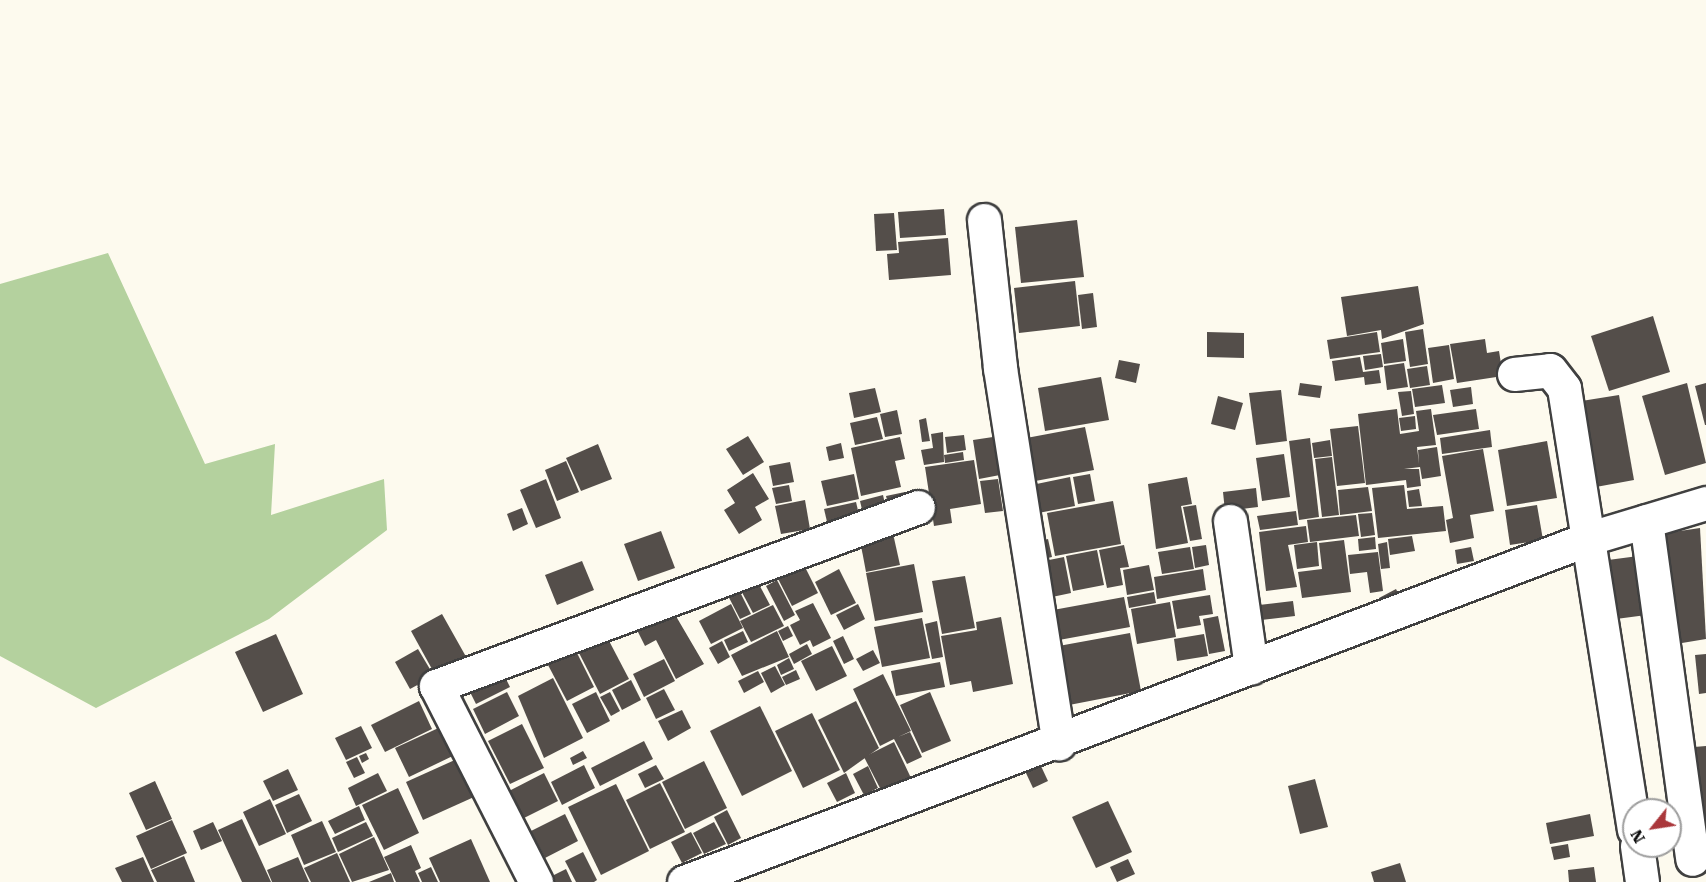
<!DOCTYPE html>
<style>
body{margin:0}
#map{position:relative;width:1706px;height:882px;overflow:hidden;background:#fdfaee;font-family:"Roboto Serif",serif}
div>[style]{position:absolute}
.forest>*{inset:0;background:#b4d19e}
.building>*{inset:0;background:#544e4a}
.roads{filter:drop-shadow(2px 0 #404040) drop-shadow(-2px 0 #404040) drop-shadow(0 2px #404040) drop-shadow(0 -2px #404040)}
.minor>*{height:33px;margin:-16.5px;padding:0 16.5px;transform-origin:16.5px;border-radius:16.5px;background:#fff}
span{translate:-50% -50%;white-space:nowrap;text-align:center;line-height:1.15;-webkit-text-stroke:6px #fff;paint-order:stroke}
.north{position:absolute;left:1622px;top:798px;width:60px;height:60px;box-sizing:border-box;background:#fff;border:2px solid #9e9e9e;border-radius:50%;rotate:240deg;font-size:16px;font-weight:700;line-height:24px;text-align:center;color:#0d0d0d}
.north::after{content:'';display:block;margin:auto;width:21px;height:27px;background:#aa373b;clip-path:polygon(50% 0,100% 100%,50% 72%,0 100%)}
</style>
<div id="map">
<div class="forest">
<div style="clip-path:polygon(108px 253px,205px 464px,275px 444px,271px 515px,384px 479px,387px 530px,269px 619px,96px 708px,0 656px,0 284px)"></div>
</div>
<div class="building">
<div style="clip-path:polygon(944px 209px,946px 235px,900px 238px,898px 212px)"></div>
<div style="clip-path:polygon(894px 213px,897px 250px,876px 251px,874px 214px)"></div>
<div style="clip-path:polygon(1077px 220px,1084px 277px,1021px 283px,1015px 227px)"></div>
<div style="clip-path:polygon(948px 238px,951px 275px,889px 280px,887px 254px,899px 253px,898px 242px)"></div>
<div style="clip-path:polygon(1075px 281px,1080px 326px,1019px 333px,1014px 288px)"></div>
<div style="clip-path:polygon(1418px 286px,1424px 324px,1382px 339px,1381px 330px,1347px 336px,1341px 297px)"></div>
<div style="clip-path:polygon(1093px 293px,1097px 327px,1082px 329px,1078px 295px)"></div>
<div style="clip-path:polygon(1653px 316px,1670px 372px,1609px 391px,1591px 336px)"></div>
<div style="clip-path:polygon(1423px 329px,1428px 364px,1410px 367px,1405px 332px)"></div>
<div style="clip-path:polygon(1207px 332px,1244px 333px,1244px 358px,1207px 357px)"></div>
<div style="clip-path:polygon(1377px 332px,1380px 352px,1330px 359px,1327px 340px)"></div>
<div style="clip-path:polygon(1403px 339px,1406px 361px,1384px 364px,1381px 343px)"></div>
<div style="clip-path:polygon(1485px 339px,1487px 353px,1499px 351px,1503px 376px,1457px 383px,1450px 344px)"></div>
<div style="clip-path:polygon(1449px 345px,1454px 379px,1433px 383px,1428px 348px)"></div>
<div style="clip-path:polygon(1381px 354px,1383px 367px,1365px 370px,1363px 356px)"></div>
<div style="clip-path:polygon(1360px 357px,1363px 372px,1379px 370px,1381px 383px,1365px 385px,1364px 377px,1335px 381px,1332px 361px)"></div>
<div style="clip-path:polygon(1119px 360px,1140px 364px,1136px 383px,1115px 378px)"></div>
<div style="clip-path:polygon(1404px 363px,1408px 387px,1387px 390px,1384px 366px)"></div>
<div style="clip-path:polygon(1427px 366px,1430px 385px,1410px 388px,1407px 369px)"></div>
<div style="clip-path:polygon(1101px 377px,1109px 420px,1045px 431px,1038px 388px)"></div>
<div style="clip-path:polygon(1300px 383px,1322px 386px,1320px 398px,1298px 395px)"></div>
<div style="clip-path:polygon(1687px 383px,1706px 463px,1665px 475px,1642px 396px)"></div>
<div style="clip-path:polygon(1706px 383px,1706px 425px,1705px 425px,1695px 386px)"></div>
<div style="clip-path:polygon(1442px 385px,1445px 403px,1415px 407px,1412px 389px)"></div>
<div style="clip-path:polygon(1471px 387px,1473px 404px,1453px 407px,1450px 390px)"></div>
<div style="clip-path:polygon(875px 388px,881px 412px,854px 418px,849px 393px)"></div>
<div style="clip-path:polygon(1281px 390px,1287px 441px,1256px 445px,1249px 393px)"></div>
<div style="clip-path:polygon(1411px 391px,1414px 414px,1402px 416px,1398px 392px)"></div>
<div style="clip-path:polygon(1619px 395px,1634px 480px,1585px 489px,1569px 403px)"></div>
<div style="clip-path:polygon(1218px 396px,1243px 403px,1235px 430px,1211px 424px)"></div>
<div style="clip-path:polygon(1397px 409px,1400px 434px,1419px 431px,1416px 411px,1431px 409px,1436px 445px,1417px 447px,1419px 464px,1418px 450px,1437px 447px,1441px 476px,1422px 479px,1420px 467px,1404px 469px,1419px 469px,1421px 486px,1407px 488px,1406px 480px,1366px 485px,1358px 414px)"></div>
<div style="clip-path:polygon(1476px 409px,1479px 429px,1437px 435px,1433px 415px)"></div>
<div style="clip-path:polygon(897px 410px,902px 434px,885px 437px,880px 414px)"></div>
<div style="clip-path:polygon(1415px 416px,1416px 429px,1401px 431px,1399px 418px)"></div>
<div style="clip-path:polygon(877px 417px,883px 439px,855px 445px,850px 423px)"></div>
<div style="clip-path:polygon(926px 418px,930px 441px,922px 442px,919px 420px)"></div>
<div style="clip-path:polygon(1358px 426px,1365px 483px,1337px 486px,1330px 429px)"></div>
<div style="clip-path:polygon(1085px 427px,1094px 470px,1030px 482px,1021px 439px)"></div>
<div style="clip-path:polygon(1490px 430px,1492px 447px,1442px 454px,1440px 438px)"></div>
<div style="clip-path:polygon(943px 432px,944px 462px,924px 465px,921px 450px,933px 448px,931px 434px)"></div>
<div style="clip-path:polygon(964px 435px,966px 450px,947px 453px,945px 437px)"></div>
<div style="clip-path:polygon(748px 436px,764px 462px,743px 475px,726px 449px)"></div>
<div style="clip-path:polygon(900px 437px,905px 459px,895px 461px,901px 487px,861px 496px,851px 448px)"></div>
<div style="clip-path:polygon(993px 437px,1000px 475px,979px 479px,973px 440px)"></div>
<div style="clip-path:polygon(1310px 438px,1319px 517px,1299px 520px,1289px 441px)"></div>
<div style="clip-path:polygon(1330px 440px,1332px 456px,1314px 458px,1312px 443px)"></div>
<div style="clip-path:polygon(1547px 441px,1557px 498px,1507px 506px,1498px 450px)"></div>
<div style="clip-path:polygon(841px 443px,844px 458px,829px 461px,826px 447px)"></div>
<div style="clip-path:polygon(598px 444px,612px 479px,581px 491px,566px 458px)"></div>
<div style="clip-path:polygon(1483px 449px,1494px 511px,1470px 515px,1474px 538px,1450px 543px,1446px 520px,1453px 518px,1442px 456px)"></div>
<div style="clip-path:polygon(963px 452px,964px 460px,945px 463px,944px 455px)"></div>
<div style="clip-path:polygon(1284px 454px,1290px 497px,1262px 501px,1256px 458px)"></div>
<div style="clip-path:polygon(1332px 457px,1339px 515px,1322px 517px,1315px 459px)"></div>
<div style="clip-path:polygon(974px 460px,981px 504px,950px 509px,952px 523px,934px 526px,925px 467px)"></div>
<div style="clip-path:polygon(566px 461px,579px 492px,557px 501px,545px 470px)"></div>
<div style="clip-path:polygon(790px 462px,794px 482px,773px 486px,769px 466px)"></div>
<div style="clip-path:polygon(753px 473px,769px 499px,755px 507px,762px 520px,739px 534px,724px 510px,735px 503px,727px 490px)"></div>
<div style="clip-path:polygon(854px 474px,859px 499px,827px 506px,821px 481px)"></div>
<div style="clip-path:polygon(1090px 474px,1095px 501px,1078px 504px,1073px 477px)"></div>
<div style="clip-path:polygon(1070px 477px,1075px 506px,1033px 514px,1027px 486px)"></div>
<div style="clip-path:polygon(1187px 477px,1192px 504px,1181px 506px,1188px 543px,1156px 549px,1148px 484px)"></div>
<div style="clip-path:polygon(546px 479px,561px 518px,536px 528px,520px 490px)"></div>
<div style="clip-path:polygon(998px 479px,1003px 511px,985px 513px,980px 481px)"></div>
<div style="clip-path:polygon(789px 485px,792px 501px,776px 504px,772px 488px)"></div>
<div style="clip-path:polygon(1404px 485px,1407px 509px,1443px 506px,1446px 531px,1378px 538px,1372px 488px)"></div>
<div style="clip-path:polygon(1368px 487px,1372px 511px,1340px 515px,1338px 490px)"></div>
<div style="clip-path:polygon(1256px 488px,1258px 507px,1225px 511px,1223px 492px)"></div>
<div style="clip-path:polygon(1419px 489px,1422px 506px,1409px 507px,1407px 491px)"></div>
<div style="clip-path:polygon(905px 492px,909px 507px,890px 512px,886px 496px)"></div>
<div style="clip-path:polygon(883px 495px,887px 513px,864px 518px,860px 501px)"></div>
<div style="clip-path:polygon(805px 500px,810px 529px,781px 534px,775px 506px)"></div>
<div style="clip-path:polygon(1113px 501px,1121px 544px,1055px 556px,1047px 513px)"></div>
<div style="clip-path:polygon(856px 502px,860px 519px,828px 526px,824px 509px)"></div>
<div style="clip-path:polygon(1196px 505px,1202px 539px,1190px 541px,1183px 507px)"></div>
<div style="clip-path:polygon(1537px 505px,1543px 540px,1510px 545px,1505px 510px)"></div>
<div style="clip-path:polygon(522px 508px,528px 524px,513px 531px,507px 514px)"></div>
<div style="clip-path:polygon(1296px 511px,1298px 525px,1260px 530px,1257px 516px)"></div>
<div style="clip-path:polygon(1372px 513px,1375px 535px,1361px 537px,1358px 514px)"></div>
<div style="clip-path:polygon(1356px 515px,1359px 536px,1310px 542px,1307px 520px)"></div>
<div style="clip-path:polygon(1306px 526px,1308px 542px,1288px 545px,1297px 587px,1266px 591px,1259px 532px)"></div>
<div style="clip-path:polygon(1700px 528px,1706px 639px,1670px 645px,1653px 535px)"></div>
<div style="clip-path:polygon(892px 529px,900px 565px,866px 572px,859px 535px)"></div>
<div style="clip-path:polygon(661px 531px,675px 568px,638px 581px,624px 544px)"></div>
<div style="clip-path:polygon(1412px 536px,1415px 551px,1390px 555px,1388px 539px)"></div>
<div style="clip-path:polygon(1375px 537px,1376px 549px,1359px 551px,1358px 539px)"></div>
<div style="clip-path:polygon(1048px 539px,1052px 557px,1035px 561px,1031px 543px)"></div>
<div style="clip-path:polygon(1344px 540px,1351px 592px,1302px 598px,1298px 572px,1322px 569px,1319px 543px)"></div>
<div style="clip-path:polygon(1317px 542px,1319px 566px,1297px 569px,1294px 545px)"></div>
<div style="clip-path:polygon(1387px 542px,1390px 568px,1381px 569px,1378px 544px)"></div>
<div style="clip-path:polygon(1124px 545px,1129px 567px,1120px 568px,1123px 585px,1107px 588px,1099px 550px)"></div>
<div style="clip-path:polygon(1206px 545px,1209px 565px,1195px 568px,1192px 547px)"></div>
<div style="clip-path:polygon(1190px 547px,1194px 569px,1162px 574px,1158px 552px)"></div>
<div style="clip-path:polygon(1471px 547px,1474px 561px,1457px 564px,1455px 550px)"></div>
<div style="clip-path:polygon(1097px 550px,1104px 585px,1073px 591px,1066px 556px)"></div>
<div style="clip-path:polygon(1378px 552px,1383px 591px,1370px 593px,1367px 572px,1350px 574px,1348px 555px)"></div>
<div style="clip-path:polygon(799px 555px,818px 593px,792px 606px,773px 569px)"></div>
<div style="clip-path:polygon(1646px 555px,1654px 614px,1616px 619px,1608px 560px)"></div>
<div style="clip-path:polygon(1064px 557px,1071px 593px,1052px 597px,1044px 561px)"></div>
<div style="clip-path:polygon(582px 561px,594px 590px,557px 605px,545px 575px)"></div>
<div style="clip-path:polygon(914px 564px,923px 612px,875px 621px,866px 573px)"></div>
<div style="clip-path:polygon(1149px 565px,1154px 590px,1127px 595px,1123px 570px)"></div>
<div style="clip-path:polygon(839px 569px,856px 603px,831px 615px,815px 582px)"></div>
<div style="clip-path:polygon(1203px 569px,1206px 590px,1157px 599px,1154px 577px)"></div>
<div style="clip-path:polygon(754px 575px,770px 605px,753px 613px,737px 583px)"></div>
<div style="clip-path:polygon(965px 576px,975px 628px,942px 634px,932px 581px)"></div>
<div style="clip-path:polygon(734px 580px,751px 614px,740px 619px,723px 586px)"></div>
<div style="clip-path:polygon(777px 580px,795px 615px,784px 621px,766px 586px)"></div>
<div style="clip-path:polygon(1396px 589px,1401px 599px,1385px 608px,1379px 598px)"></div>
<div style="clip-path:polygon(1154px 592px,1156px 603px,1129px 608px,1127px 597px)"></div>
<div style="clip-path:polygon(1210px 595px,1213px 614px,1199px 616px,1201px 625px,1177px 629px,1172px 601px)"></div>
<div style="clip-path:polygon(1124px 597px,1130px 627px,1059px 640px,1053px 610px)"></div>
<div style="clip-path:polygon(1293px 601px,1295px 616px,1261px 620px,1259px 605px)"></div>
<div style="clip-path:polygon(1170px 602px,1176px 637px,1137px 644px,1131px 609px)"></div>
<div style="clip-path:polygon(813px 603px,831px 638px,813px 647px,810px 640px,800px 645px,790px 625px,800px 620px,795px 611px)"></div>
<div style="clip-path:polygon(731px 604px,743px 628px,711px 644px,699px 621px)"></div>
<div style="clip-path:polygon(858px 604px,865px 619px,844px 630px,836px 615px)"></div>
<div style="clip-path:polygon(773px 605px,784px 626px,751px 642px,740px 621px)"></div>
<div style="clip-path:polygon(670px 606px,704px 664px,676px 679px,656px 640px,645px 646px,634px 624px)"></div>
<div style="clip-path:polygon(442px 614px,469px 662px,438px 680px,411px 631px)"></div>
<div style="clip-path:polygon(1218px 616px,1225px 651px,1209px 654px,1203px 619px)"></div>
<div style="clip-path:polygon(1001px 617px,1013px 684px,973px 692px,971px 681px,950px 685px,941px 636px,977px 630px,976px 622px)"></div>
<div style="clip-path:polygon(922px 618px,930px 658px,882px 667px,874px 627px)"></div>
<div style="clip-path:polygon(937px 621px,943px 657px,932px 659px,925px 624px)"></div>
<div style="clip-path:polygon(788px 626px,793px 636px,783px 641px,778px 631px)"></div>
<div style="clip-path:polygon(743px 631px,748px 642px,729px 651px,724px 640px)"></div>
<div style="clip-path:polygon(777px 631px,789px 657px,742px 676px,731px 655px,748px 646px,751px 652px,748px 646px)"></div>
<div style="clip-path:polygon(1130px 633px,1141px 691px,1064px 706px,1053px 647px)"></div>
<div style="clip-path:polygon(276px 634px,303px 694px,263px 712px,235px 652px)"></div>
<div style="clip-path:polygon(1204px 634px,1208px 656px,1177px 661px,1174px 639px)"></div>
<div style="clip-path:polygon(843px 636px,854px 659px,844px 664px,833px 641px)"></div>
<div style="clip-path:polygon(607px 637px,629px 679px,600px 694px,578px 651px)"></div>
<div style="clip-path:polygon(722px 641px,730px 657px,718px 664px,709px 648px)"></div>
<div style="clip-path:polygon(807px 644px,812px 654px,794px 664px,789px 654px)"></div>
<div style="clip-path:polygon(832px 646px,847px 676px,816px 691px,801px 661px)"></div>
<div style="clip-path:polygon(418px 649px,434px 676px,410px 689px,395px 662px)"></div>
<div style="clip-path:polygon(873px 650px,880px 663px,863px 671px,856px 659px)"></div>
<div style="clip-path:polygon(576px 651px,594px 687px,567px 701px,548px 665px)"></div>
<div style="clip-path:polygon(1706px 654px,1706px 693px,1699px 694px,1695px 655px)"></div>
<div style="clip-path:polygon(789px 658px,794px 669px,781px 675px,777px 665px)"></div>
<div style="clip-path:polygon(664px 659px,675px 681px,644px 697px,633px 674px)"></div>
<div style="clip-path:polygon(940px 662px,945px 687px,896px 696px,891px 671px)"></div>
<div style="clip-path:polygon(775px 666px,785px 685px,771px 693px,761px 673px)"></div>
<div style="clip-path:polygon(501px 669px,510px 687px,476px 704px,467px 686px)"></div>
<div style="clip-path:polygon(796px 670px,800px 679px,786px 685px,782px 677px)"></div>
<div style="clip-path:polygon(758px 671px,764px 682px,744px 693px,738px 681px)"></div>
<div style="clip-path:polygon(883px 674px,911px 731px,898px 737px,910px 732px,922px 757px,907px 764px,894px 739px,880px 746px,853px 689px)"></div>
<div style="clip-path:polygon(553px 678px,583px 738px,544px 758px,518px 696px)"></div>
<div style="clip-path:polygon(631px 680px,641px 700px,622px 710px,612px 690px)"></div>
<div style="clip-path:polygon(664px 689px,675px 710px,656px 719px,646px 698px)"></div>
<div style="clip-path:polygon(507px 692px,519px 716px,485px 734px,473px 709px)"></div>
<div style="clip-path:polygon(596px 692px,610px 721px,587px 733px,572px 704px)"></div>
<div style="clip-path:polygon(610px 692px,620px 711px,611px 716px,600px 697px)"></div>
<div style="clip-path:polygon(930px 692px,951px 741px,922px 753px,900px 705px)"></div>
<div style="clip-path:polygon(419px 701px,432px 729px,385px 752px,371px 725px)"></div>
<div style="clip-path:polygon(856px 701px,879px 748px,844px 773px,818px 720px)"></div>
<div style="clip-path:polygon(760px 706px,792px 771px,742px 796px,710px 731px)"></div>
<div style="clip-path:polygon(682px 710px,691px 728px,668px 741px,658px 721px)"></div>
<div style="clip-path:polygon(812px 713px,840px 770px,803px 788px,775px 731px)"></div>
<div style="clip-path:polygon(522px 724px,544px 768px,510px 784px,488px 741px)"></div>
<div style="clip-path:polygon(445px 725px,459px 753px,409px 777px,395px 748px)"></div>
<div style="clip-path:polygon(361px 726px,372px 748px,346px 760px,335px 738px)"></div>
<div style="clip-path:polygon(644px 741px,653px 759px,600px 786px,591px 768px)"></div>
<div style="clip-path:polygon(894px 742px,911px 778px,882px 792px,864px 757px)"></div>
<div style="clip-path:polygon(1706px 746px,1706px 823px,1701px 823px,1694px 747px)"></div>
<div style="clip-path:polygon(583px 751px,587px 758px,573px 765px,570px 758px)"></div>
<div style="clip-path:polygon(366px 753px,369px 759px,362px 763px,359px 756px)"></div>
<div style="clip-path:polygon(357px 757px,365px 773px,354px 778px,346px 762px)"></div>
<div style="clip-path:polygon(457px 759px,474px 797px,423px 820px,406px 782px)"></div>
<div style="clip-path:polygon(704px 761px,727px 808px,685px 829px,662px 782px)"></div>
<div style="clip-path:polygon(1040px 764px,1048px 781px,1033px 788px,1025px 771px)"></div>
<div style="clip-path:polygon(584px 765px,595px 788px,562px 805px,551px 782px)"></div>
<div style="clip-path:polygon(656px 765px,664px 779px,645px 788px,638px 774px)"></div>
<div style="clip-path:polygon(868px 766px,878px 788px,864px 795px,853px 774px)"></div>
<div style="clip-path:polygon(288px 769px,298px 790px,273px 801px,263px 781px)"></div>
<div style="clip-path:polygon(378px 773px,387px 791px,356px 806px,348px 788px)"></div>
<div style="clip-path:polygon(544px 773px,558px 801px,522px 819px,509px 791px)"></div>
<div style="clip-path:polygon(846px 773px,855px 793px,837px 802px,827px 783px)"></div>
<div style="clip-path:polygon(1315px 779px,1328px 827px,1300px 834px,1288px 786px)"></div>
<div style="clip-path:polygon(155px 781px,172px 819px,146px 830px,129px 793px)"></div>
<div style="clip-path:polygon(660px 783px,685px 832px,650px 849px,626px 800px)"></div>
<div style="clip-path:polygon(616px 784px,649px 851px,601px 875px,568px 807px)"></div>
<div style="clip-path:polygon(398px 788px,419px 833px,384px 850px,362px 805px)"></div>
<div style="clip-path:polygon(299px 794px,312px 821px,287px 833px,275px 805px)"></div>
<div style="clip-path:polygon(270px 799px,286px 834px,259px 846px,243px 812px)"></div>
<div style="clip-path:polygon(1108px 801px,1132px 852px,1096px 868px,1072px 817px)"></div>
<div style="clip-path:polygon(359px 806px,365px 820px,335px 834px,328px 821px)"></div>
<div style="clip-path:polygon(727px 810px,741px 838px,728px 845px,714px 817px)"></div>
<div style="clip-path:polygon(565px 814px,578px 841px,545px 858px,531px 831px)"></div>
<div style="clip-path:polygon(1590px 814px,1594px 836px,1550px 844px,1546px 823px)"></div>
<div style="clip-path:polygon(242px 819px,271px 882px,242px 882px,218px 830px)"></div>
<div style="clip-path:polygon(172px 820px,187px 853px,151px 869px,136px 836px)"></div>
<div style="clip-path:polygon(322px 821px,336px 852px,304px 865px,291px 835px)"></div>
<div style="clip-path:polygon(213px 822px,222px 841px,201px 850px,193px 831px)"></div>
<div style="clip-path:polygon(366px 822px,373px 836px,338px 852px,332px 838px)"></div>
<div style="clip-path:polygon(714px 822px,726px 844px,704px 854px,693px 833px)"></div>
<div style="clip-path:polygon(691px 832px,702px 853px,682px 863px,671px 842px)"></div>
<div style="clip-path:polygon(374px 837px,389px 870px,352px 882px,339px 854px)"></div>
<div style="clip-path:polygon(471px 839px,490px 882px,440px 882px,429px 858px)"></div>
<div style="clip-path:polygon(1568px 844px,1570px 857px,1554px 860px,1551px 847px)"></div>
<div style="clip-path:polygon(411px 845px,421px 868px,415px 871px,420px 882px,396px 882px,384px 857px)"></div>
<div style="clip-path:polygon(583px 852px,597px 880px,594px 882px,576px 882px,565px 861px)"></div>
<div style="clip-path:polygon(337px 853px,350px 882px,311px 882px,304px 868px)"></div>
<div style="clip-path:polygon(184px 856px,195px 882px,157px 882px,151px 870px)"></div>
<div style="clip-path:polygon(143px 857px,154px 882px,122px 882px,115px 868px)"></div>
<div style="clip-path:polygon(298px 857px,309px 882px,272px 882px,267px 870px)"></div>
<div style="clip-path:polygon(1128px 859px,1135px 874px,1117px 882px,1110px 867px)"></div>
<div style="clip-path:polygon(1400px 863px,1406px 882px,1374px 882px,1371px 872px)"></div>
<div style="clip-path:polygon(431px 867px,438px 882px,422px 882px,418px 873px)"></div>
<div style="clip-path:polygon(1594px 867px,1596px 882px,1569px 882px,1568px 870px)"></div>
<div style="clip-path:polygon(566px 869px,572px 882px,552px 882px,550px 877px)"></div>
<div style="clip-path:polygon(391px 873px,394px 882px,369px 882px)"></div>
</div>
<div class="roads">
<div class="minor">
<div style="left:984px;top:220px;width:149px;rotate:83.8deg"></div>
<div style="left:1000px;top:368px;width:380px;rotate:81.1deg"></div>
<div style="left:1514px;top:374px;width:36px;rotate:-6deg"></div>
<div style="left:1550px;top:370px;width:23px;rotate:52deg"></div>
<div style="left:1564px;top:388px;width:447px;rotate:81deg"></div>
<div style="left:1230px;top:521px;width:148px;rotate:81.8deg"></div>
<div style="left:1646px;top:521px;width:341px;rotate:82.2deg"></div>
<div style="left:1637px;top:846px;width:36px;rotate:82deg"></div>
<div style="left:536px;top:882px;width:220px;rotate:-117deg"></div>
<div style="left:436px;top:686px;width:514px;rotate:-20.37deg"></div>
<div style="left:684px;top:882px;width:969px;rotate:-20.79deg"></div>
<div style="left:1590px;top:538px;width:121px;rotate:-16.8deg"></div>
</div>
</div>
<div class="north">N</div>
</div>
